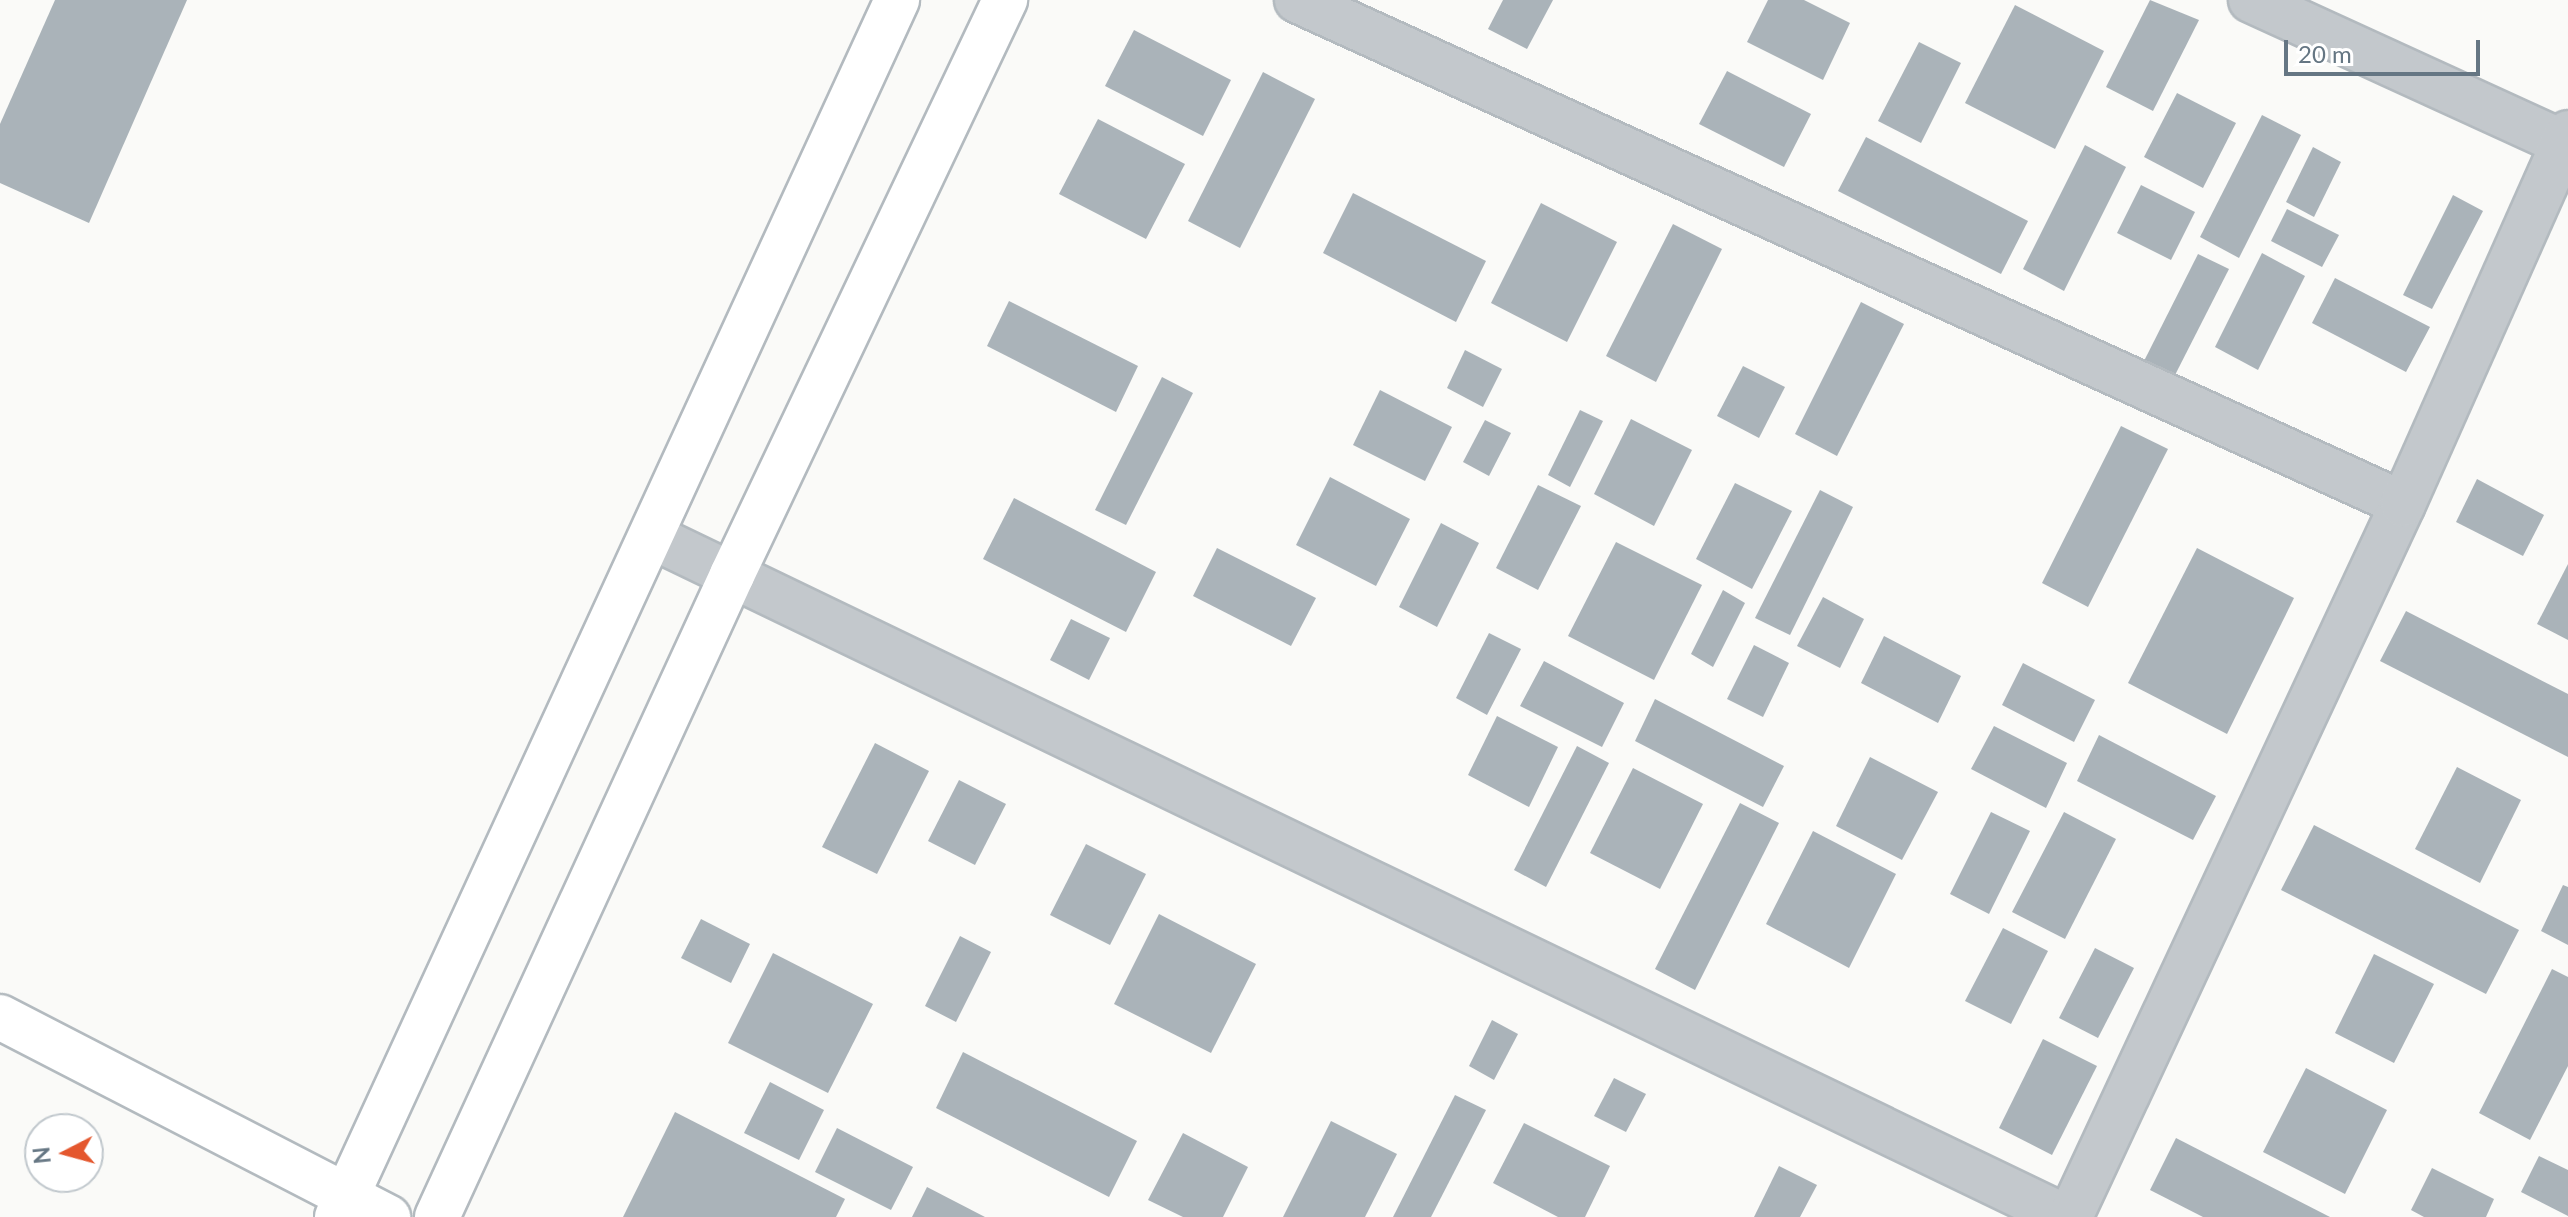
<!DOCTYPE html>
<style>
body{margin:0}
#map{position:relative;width:2568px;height:1217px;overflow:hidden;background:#fafaf8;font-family:Lato,sans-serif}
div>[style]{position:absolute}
.building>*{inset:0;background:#aab3b9}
.roads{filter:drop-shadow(2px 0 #b3babf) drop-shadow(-2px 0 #b3babf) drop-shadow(0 2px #b3babf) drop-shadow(0 -2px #b3babf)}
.street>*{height:44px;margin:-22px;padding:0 22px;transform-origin:22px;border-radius:22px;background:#c3c8cc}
.secondary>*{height:44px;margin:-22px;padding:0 22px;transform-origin:22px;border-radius:22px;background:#fff}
span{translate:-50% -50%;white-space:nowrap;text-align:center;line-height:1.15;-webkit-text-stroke:8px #fff;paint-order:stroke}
.north{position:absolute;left:24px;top:1113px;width:80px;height:80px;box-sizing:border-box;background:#fff;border:2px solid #c1c8cd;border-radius:50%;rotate:264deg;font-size:22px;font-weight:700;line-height:32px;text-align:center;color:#657683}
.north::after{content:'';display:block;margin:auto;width:28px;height:36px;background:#e4572e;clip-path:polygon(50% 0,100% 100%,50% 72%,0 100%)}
.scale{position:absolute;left:2284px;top:40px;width:196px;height:36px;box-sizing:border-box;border:4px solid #657683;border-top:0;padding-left:10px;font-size:24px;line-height:28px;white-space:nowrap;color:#657683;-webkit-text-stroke:6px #fff;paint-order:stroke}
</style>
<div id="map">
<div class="building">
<div style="clip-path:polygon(55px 0,187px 0,89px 223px,0 183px,0 124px)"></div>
<div style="clip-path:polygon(1503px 0,1553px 0,1527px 49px,1488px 29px)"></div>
<div style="clip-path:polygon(1768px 0,1804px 0,1850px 23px,1823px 80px,1747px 42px)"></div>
<div style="clip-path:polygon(2150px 0,2199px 20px,2153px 111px,2106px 87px)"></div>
<div style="clip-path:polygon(2015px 5px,2104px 51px,2055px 149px,1965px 103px)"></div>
<div style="clip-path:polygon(1134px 30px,1231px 80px,1203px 136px,1105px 86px)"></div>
<div style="clip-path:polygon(1919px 42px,1961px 63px,1921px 143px,1878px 121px)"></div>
<div style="clip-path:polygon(1727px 71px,1811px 114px,1784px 167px,1699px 124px)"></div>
<div style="clip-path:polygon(1263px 72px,1315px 99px,1240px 248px,1188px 221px)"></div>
<div style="clip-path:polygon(2177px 93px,2236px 123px,2203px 188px,2144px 157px)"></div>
<div style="clip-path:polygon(2262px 115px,2301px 135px,2239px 258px,2200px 237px)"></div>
<div style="clip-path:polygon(1098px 119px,1185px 164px,1146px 239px,1059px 194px)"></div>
<div style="clip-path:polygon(1866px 137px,2028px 221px,2001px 274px,1838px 191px)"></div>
<div style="clip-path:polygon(2085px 145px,2126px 167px,2064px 291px,2023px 269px)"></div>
<div style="clip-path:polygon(2313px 147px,2341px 162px,2314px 217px,2286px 202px)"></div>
<div style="clip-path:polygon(2141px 185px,2195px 212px,2171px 260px,2117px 233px)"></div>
<div style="clip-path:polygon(1353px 193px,1486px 261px,1456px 322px,1323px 253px)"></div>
<div style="clip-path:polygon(2453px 195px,2483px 211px,2432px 309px,2403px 295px)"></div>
<div style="clip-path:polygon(1541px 203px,1617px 242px,1567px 342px,1491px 303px)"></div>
<div style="clip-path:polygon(2287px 209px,2339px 235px,2322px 267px,2271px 241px)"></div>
<div style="clip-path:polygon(1673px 224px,1722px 249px,1656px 382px,1606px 356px)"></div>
<div style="clip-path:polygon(2262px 253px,2305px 276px,2258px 370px,2215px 347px)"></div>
<div style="clip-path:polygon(2198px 254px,2229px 269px,2174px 377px,2144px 361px)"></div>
<div style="clip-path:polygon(2335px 278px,2430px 327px,2406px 372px,2312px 323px)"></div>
<div style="clip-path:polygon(1009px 301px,1138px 366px,1116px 412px,987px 346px)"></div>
<div style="clip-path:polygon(1861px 302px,1904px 324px,1837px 456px,1795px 434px)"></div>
<div style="clip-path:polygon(1465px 350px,1502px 369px,1483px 407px,1447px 388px)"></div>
<div style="clip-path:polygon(1743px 366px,1785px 387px,1759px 438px,1717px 416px)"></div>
<div style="clip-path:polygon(1162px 377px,1193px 393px,1126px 525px,1095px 510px)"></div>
<div style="clip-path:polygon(1380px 390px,1452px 427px,1425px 481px,1353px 445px)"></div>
<div style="clip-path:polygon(1580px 410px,1603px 421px,1570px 487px,1548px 475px)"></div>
<div style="clip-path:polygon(1631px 419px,1692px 450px,1654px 526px,1594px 494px)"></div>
<div style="clip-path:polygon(1485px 420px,1511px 433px,1489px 476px,1463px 462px)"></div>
<div style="clip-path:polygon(2121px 426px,2168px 449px,2088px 607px,2042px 583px)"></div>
<div style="clip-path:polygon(1330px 477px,1410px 519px,1376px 586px,1296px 545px)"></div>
<div style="clip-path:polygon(2477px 479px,2544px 515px,2523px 556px,2456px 522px)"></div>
<div style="clip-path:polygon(1735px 483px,1792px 511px,1752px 589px,1696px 559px)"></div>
<div style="clip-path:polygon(1538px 485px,1581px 506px,1538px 590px,1496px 568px)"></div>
<div style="clip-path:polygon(1820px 490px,1853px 507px,1790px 635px,1755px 618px)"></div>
<div style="clip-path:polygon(1014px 498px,1156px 572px,1126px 632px,983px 559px)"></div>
<div style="clip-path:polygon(1441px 523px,1479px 543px,1437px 627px,1399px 607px)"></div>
<div style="clip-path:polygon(1616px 542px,1702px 585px,1654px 680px,1568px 636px)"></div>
<div style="clip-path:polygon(1217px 548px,1316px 598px,1291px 646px,1193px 596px)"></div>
<div style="clip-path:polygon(2197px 548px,2294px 598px,2227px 734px,2128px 683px)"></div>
<div style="clip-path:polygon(2568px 564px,2568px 640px,2537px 624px)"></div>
<div style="clip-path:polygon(1723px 590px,1745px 603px,1713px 667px,1691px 654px)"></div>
<div style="clip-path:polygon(1823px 597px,1864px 619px,1840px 668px,1797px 646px)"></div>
<div style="clip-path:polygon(2406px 611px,2568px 694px,2568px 757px,2380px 661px)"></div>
<div style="clip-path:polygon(1071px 619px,1110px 638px,1089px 680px,1050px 660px)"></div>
<div style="clip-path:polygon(1489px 633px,1521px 649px,1487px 715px,1456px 698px)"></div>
<div style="clip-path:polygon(1884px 636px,1961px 676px,1938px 723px,1861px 683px)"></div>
<div style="clip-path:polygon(1754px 645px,1789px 663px,1763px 717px,1727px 699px)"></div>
<div style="clip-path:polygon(1544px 661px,1624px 703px,1602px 747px,1520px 706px)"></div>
<div style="clip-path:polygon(2023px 663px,2095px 700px,2074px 742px,2002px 705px)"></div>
<div style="clip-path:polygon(1655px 699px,1784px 766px,1763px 807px,1635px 741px)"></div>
<div style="clip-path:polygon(1497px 716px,1558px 747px,1529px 807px,1468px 775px)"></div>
<div style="clip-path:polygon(1994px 726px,2067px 763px,2046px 808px,1971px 769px)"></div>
<div style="clip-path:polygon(2099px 735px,2216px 796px,2193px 840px,2077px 781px)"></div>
<div style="clip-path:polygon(875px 743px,929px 771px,877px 874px,822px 847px)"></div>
<div style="clip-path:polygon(1577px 746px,1609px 763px,1546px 887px,1514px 870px)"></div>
<div style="clip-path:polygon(1870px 757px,1938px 792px,1902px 860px,1836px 826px)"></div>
<div style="clip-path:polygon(2457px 767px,2521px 800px,2480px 883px,2415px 849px)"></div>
<div style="clip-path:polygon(1633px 768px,1703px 804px,1660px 889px,1590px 853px)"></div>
<div style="clip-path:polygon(959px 780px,1006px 804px,975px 865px,928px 841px)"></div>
<div style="clip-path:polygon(1740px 803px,1779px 823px,1695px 990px,1655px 969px)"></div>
<div style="clip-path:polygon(1991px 812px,2030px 831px,1989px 914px,1950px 894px)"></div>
<div style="clip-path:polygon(2064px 812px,2116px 839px,2065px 939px,2012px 912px)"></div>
<div style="clip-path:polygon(2314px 825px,2519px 930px,2486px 994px,2281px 890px)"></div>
<div style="clip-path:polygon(1813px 831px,1896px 874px,1849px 968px,1766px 924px)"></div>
<div style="clip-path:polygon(1086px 844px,1146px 874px,1110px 945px,1050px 915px)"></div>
<div style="clip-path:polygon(2563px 885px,2568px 887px,2568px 945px,2541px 931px)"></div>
<div style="clip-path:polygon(1159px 914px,1256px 964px,1211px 1053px,1114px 1004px)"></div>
<div style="clip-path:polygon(701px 919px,750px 944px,731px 983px,681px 958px)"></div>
<div style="clip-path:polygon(2003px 928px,2048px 951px,2011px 1024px,1965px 1001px)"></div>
<div style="clip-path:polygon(960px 936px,991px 952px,956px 1022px,925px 1006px)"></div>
<div style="clip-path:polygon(2095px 948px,2134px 968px,2098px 1038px,2059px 1018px)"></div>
<div style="clip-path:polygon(773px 953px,873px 1004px,828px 1093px,728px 1043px)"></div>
<div style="clip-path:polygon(2374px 954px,2434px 984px,2394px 1063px,2335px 1033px)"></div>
<div style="clip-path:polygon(2552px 969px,2568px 977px,2568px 1066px,2530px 1140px,2479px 1113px)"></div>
<div style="clip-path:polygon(1492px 1020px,1518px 1034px,1494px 1080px,1469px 1066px)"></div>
<div style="clip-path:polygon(2043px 1039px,2097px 1066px,2052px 1155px,1999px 1128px)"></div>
<div style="clip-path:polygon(963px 1052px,1137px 1141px,1109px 1197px,936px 1108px)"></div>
<div style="clip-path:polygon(2306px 1068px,2387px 1110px,2345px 1194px,2263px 1152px)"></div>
<div style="clip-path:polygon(1614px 1078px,1646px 1094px,1626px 1132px,1594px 1116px)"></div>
<div style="clip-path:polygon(770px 1082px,824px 1110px,799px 1160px,744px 1133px)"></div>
<div style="clip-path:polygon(1455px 1095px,1486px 1110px,1431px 1217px,1393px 1217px)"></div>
<div style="clip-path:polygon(675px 1112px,845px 1199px,836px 1217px,623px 1217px)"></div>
<div style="clip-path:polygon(1331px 1121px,1397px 1154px,1365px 1217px,1283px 1217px)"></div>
<div style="clip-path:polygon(1524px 1123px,1610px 1166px,1585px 1217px,1558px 1217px,1493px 1183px)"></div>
<div style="clip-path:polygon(837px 1128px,913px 1167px,891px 1210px,815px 1172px)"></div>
<div style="clip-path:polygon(1183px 1133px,1248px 1167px,1223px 1217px,1183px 1217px,1148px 1200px)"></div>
<div style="clip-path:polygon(2176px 1138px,2330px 1217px,2203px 1217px,2150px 1190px)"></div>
<div style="clip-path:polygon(2539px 1156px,2568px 1170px,2568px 1216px,2521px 1192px)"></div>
<div style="clip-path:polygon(1779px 1166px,1817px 1185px,1800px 1217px,1754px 1217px)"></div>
<div style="clip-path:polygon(2432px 1168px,2494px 1199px,2486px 1217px,2424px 1217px,2411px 1210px)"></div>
<div style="clip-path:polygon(927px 1187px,985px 1217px,912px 1217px)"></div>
</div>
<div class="roads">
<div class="street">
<div style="left:1297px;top:0;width:1215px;rotate:24.5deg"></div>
<div style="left:2251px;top:0;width:344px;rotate:24.6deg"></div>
<div style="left:651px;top:536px;width:1569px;rotate:25.72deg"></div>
<div style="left:2070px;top:1217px;width:787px;rotate:-64.97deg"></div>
<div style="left:2403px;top:504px;width:406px;rotate:-66deg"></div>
</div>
<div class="secondary">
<div style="left:0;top:1017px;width:437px;rotate:27.3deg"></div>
<div style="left:337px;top:1217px;width:1340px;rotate:-65.29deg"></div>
<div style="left:437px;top:1217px;width:707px;rotate:-65.32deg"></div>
<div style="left:732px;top:575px;width:637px;rotate:-64.6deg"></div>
</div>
</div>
<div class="north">N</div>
<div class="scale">20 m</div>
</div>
